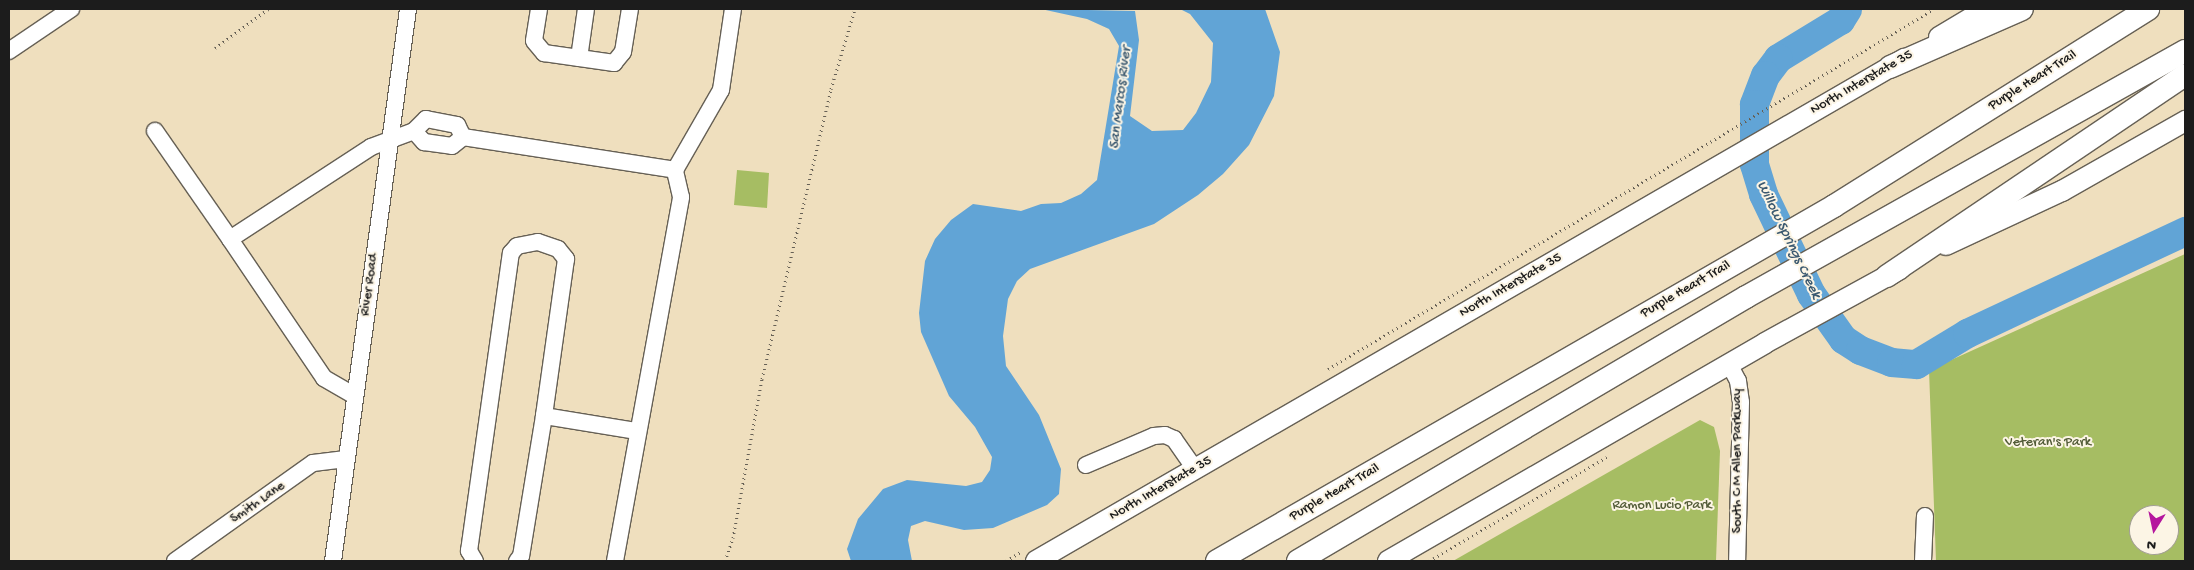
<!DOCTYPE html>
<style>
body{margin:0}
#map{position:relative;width:2194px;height:570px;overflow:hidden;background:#efdfbe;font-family:"Gochi Hand",sans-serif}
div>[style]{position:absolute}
.green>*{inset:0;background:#a6bd63}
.water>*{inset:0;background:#61a4d6}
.river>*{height:29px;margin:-14.5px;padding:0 14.5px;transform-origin:14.5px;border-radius:14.5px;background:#61a4d6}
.path>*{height:3px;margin-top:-1.5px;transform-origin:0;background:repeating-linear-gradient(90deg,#666055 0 1px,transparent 0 5px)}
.roads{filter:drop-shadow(1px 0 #666055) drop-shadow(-1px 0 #666055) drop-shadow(0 1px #666055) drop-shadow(0 -1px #666055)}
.minor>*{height:16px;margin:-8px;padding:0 8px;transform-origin:8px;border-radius:8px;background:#fff}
.major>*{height:20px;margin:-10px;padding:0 10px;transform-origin:10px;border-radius:10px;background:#fff}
.highway>*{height:22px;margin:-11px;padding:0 11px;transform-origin:11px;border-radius:11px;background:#fff}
span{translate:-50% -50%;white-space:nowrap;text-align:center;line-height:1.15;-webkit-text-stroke:4px #fcf5e5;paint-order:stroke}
.street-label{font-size:14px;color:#1c1c1c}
.park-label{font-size:14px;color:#535c38}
.water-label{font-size:15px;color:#3b5970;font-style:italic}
.frame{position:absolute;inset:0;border:10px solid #1c1c1c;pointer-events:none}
.north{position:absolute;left:2129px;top:505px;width:50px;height:50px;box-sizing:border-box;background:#fcf5e5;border:1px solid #a29e95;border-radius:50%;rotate:190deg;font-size:14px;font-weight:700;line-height:20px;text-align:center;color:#1c1c1c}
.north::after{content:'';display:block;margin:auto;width:18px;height:22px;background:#b5179e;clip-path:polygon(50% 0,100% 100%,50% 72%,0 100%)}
</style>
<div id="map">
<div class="green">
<div style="clip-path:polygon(737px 170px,769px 173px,767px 208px,734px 205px)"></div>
<div style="clip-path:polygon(evenodd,2185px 254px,2185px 561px,1936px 561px,1929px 370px,2185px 254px,2139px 515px,2169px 515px,2169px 545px,2139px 545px,2139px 515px)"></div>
<div style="clip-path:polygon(1700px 420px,1714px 427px,1720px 451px,1716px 561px,1453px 561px)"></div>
</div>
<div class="water">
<div style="clip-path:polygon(1041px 9px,1135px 11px,1139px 40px,1130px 116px,1152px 131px,1183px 130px,1196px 113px,1211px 82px,1213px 43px,1190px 14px,1180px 9px,1265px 9px,1280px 52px,1274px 96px,1249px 145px,1223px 174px,1198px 195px,1154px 224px,1030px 269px,1017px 281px,1008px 299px,1003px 336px,1006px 366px,1039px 415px,1061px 469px,1059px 494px,1047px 505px,993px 528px,964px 530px,925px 521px,911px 526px,908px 540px,912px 561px,851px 561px,847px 549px,858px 519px,883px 489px,907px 480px,966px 486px,982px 482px,990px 470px,992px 457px,975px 427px,949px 396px,921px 332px,919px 313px,925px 261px,935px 239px,951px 220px,973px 204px,1021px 211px,1041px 204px,1061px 203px,1081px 194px,1097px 180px,1119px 46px,1109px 29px,1087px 19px)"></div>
</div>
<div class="river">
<div style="left:1847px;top:9px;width:13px;rotate:122deg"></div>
<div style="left:1840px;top:20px;width:73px;rotate:148.5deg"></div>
<div style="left:1778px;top:58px;width:21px;rotate:127deg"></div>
<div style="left:1765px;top:75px;width:31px;rotate:111deg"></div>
<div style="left:1754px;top:104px;width:60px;rotate:90deg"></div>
<div style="left:1754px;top:164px;width:31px;rotate:73deg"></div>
<div style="left:1763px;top:194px;width:111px;rotate:64.4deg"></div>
<div style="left:1811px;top:294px;width:55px;rotate:54.6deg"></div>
<div style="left:1843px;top:339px;width:20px;rotate:33deg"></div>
<div style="left:1860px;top:350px;width:33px;rotate:21deg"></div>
<div style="left:1891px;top:362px;width:25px;rotate:5deg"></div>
<div style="left:1916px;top:364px;width:60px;rotate:-31.3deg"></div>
<div style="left:1967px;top:333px;width:241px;rotate:-25.1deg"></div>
</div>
<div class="path">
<div style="left:215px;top:48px;width:66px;rotate:-36.3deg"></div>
<div style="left:1328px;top:369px;width:705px;rotate:-30.71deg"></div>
<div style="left:725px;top:561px;width:24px;rotate:-71deg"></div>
<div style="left:733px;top:538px;width:162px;rotate:-79.7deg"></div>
<div style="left:762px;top:379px;width:298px;rotate:-76.6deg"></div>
<div style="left:831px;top:89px;width:84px;rotate:-73.3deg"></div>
<div style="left:1006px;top:561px;width:19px;rotate:-32deg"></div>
<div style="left:1429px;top:561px;width:206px;rotate:-30.3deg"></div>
</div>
<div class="roads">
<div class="minor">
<div style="left:539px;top:9px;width:32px;rotate:99deg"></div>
<div style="left:534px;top:41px;width:16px;rotate:50deg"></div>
<div style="left:544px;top:53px;width:71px;rotate:8.1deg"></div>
<div style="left:614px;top:63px;width:14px;rotate:-51deg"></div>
<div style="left:623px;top:52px;width:44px;rotate:-80.8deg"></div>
<div style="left:9px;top:51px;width:75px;rotate:-34.1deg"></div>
<div style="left:579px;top:58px;width:49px;rotate:-81.9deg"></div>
<div style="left:155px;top:131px;width:131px;rotate:55.2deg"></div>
<div style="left:414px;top:131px;width:15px;rotate:48deg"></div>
<div style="left:424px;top:142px;width:28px;rotate:8deg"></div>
<div style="left:452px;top:146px;width:14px;rotate:-39deg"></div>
<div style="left:463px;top:137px;width:215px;rotate:8.8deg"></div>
<div style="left:1729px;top:364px;width:19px;rotate:62deg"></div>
<div style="left:1738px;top:381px;width:21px;rotate:82deg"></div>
<div style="left:1741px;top:402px;width:159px;rotate:91.4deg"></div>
<div style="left:355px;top:396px;width:36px;rotate:-150deg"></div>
<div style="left:324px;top:378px;width:168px;rotate:-124.1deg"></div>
<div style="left:230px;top:239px;width:168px;rotate:-33.1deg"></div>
<div style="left:371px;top:147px;width:46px;rotate:-20.4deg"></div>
<div style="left:414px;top:131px;width:17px;rotate:-45deg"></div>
<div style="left:426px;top:119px;width:32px;rotate:11deg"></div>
<div style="left:457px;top:125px;width:13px;rotate:63deg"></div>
<div style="left:544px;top:416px;width:94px;rotate:9.2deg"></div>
<div style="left:1086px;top:465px;width:74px;rotate:-23.1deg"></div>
<div style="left:1154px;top:436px;width:11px;rotate:-5deg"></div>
<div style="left:1165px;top:435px;width:10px;rotate:24deg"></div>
<div style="left:1174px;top:439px;width:37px;rotate:55deg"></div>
<div style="left:175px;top:561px;width:169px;rotate:-35.4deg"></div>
<div style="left:313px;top:463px;width:33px;rotate:-7deg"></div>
<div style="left:333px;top:561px;width:557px;rotate:-82.26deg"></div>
<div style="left:475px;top:561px;width:12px;rotate:-121deg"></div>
<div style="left:469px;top:551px;width:301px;rotate:-82deg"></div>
<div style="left:511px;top:253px;width:9px;rotate:-49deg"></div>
<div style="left:517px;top:246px;width:21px;rotate:-11deg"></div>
<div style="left:538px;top:242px;width:21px;rotate:19deg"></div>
<div style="left:558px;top:249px;width:13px;rotate:51deg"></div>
<div style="left:566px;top:259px;width:159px;rotate:98deg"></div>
<div style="left:544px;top:416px;width:142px;rotate:99.3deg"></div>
<div style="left:521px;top:556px;width:6px;rotate:129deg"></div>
<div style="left:615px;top:561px;width:370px;rotate:-79.7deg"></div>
<div style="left:681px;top:197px;width:28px;rotate:-103deg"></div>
<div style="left:675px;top:170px;width:92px;rotate:-60.1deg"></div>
<div style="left:721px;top:90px;width:82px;rotate:-81.6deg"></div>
<div style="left:1923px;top:561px;width:45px;rotate:-87.5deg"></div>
</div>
<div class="major">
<div style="left:1939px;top:37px;width:55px;rotate:-30.8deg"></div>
<div style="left:1946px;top:245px;width:128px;rotate:-25deg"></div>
<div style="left:2062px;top:191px;width:142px;rotate:-29.6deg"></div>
<div style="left:1036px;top:561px;width:1003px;rotate:-30.04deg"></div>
<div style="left:1388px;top:561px;width:435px;rotate:-30deg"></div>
<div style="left:1765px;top:343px;width:154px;rotate:-28.7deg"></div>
</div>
<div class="highway">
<div style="left:1890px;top:67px;width:144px;rotate:-23.7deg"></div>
<div style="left:1887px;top:276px;width:359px;rotate:-34deg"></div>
<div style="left:1217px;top:561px;width:712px;rotate:-29.91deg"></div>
<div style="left:1834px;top:206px;width:371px;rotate:-32.1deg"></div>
<div style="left:1298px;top:561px;width:520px;rotate:-30.51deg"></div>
<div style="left:1746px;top:297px;width:503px;rotate:-29.26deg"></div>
</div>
</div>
<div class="street-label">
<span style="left:2033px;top:81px;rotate:-32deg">Purple Heart Trail</span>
<span style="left:1862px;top:83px;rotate:-30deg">North Interstate 35</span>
<span style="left:370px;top:285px;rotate:-82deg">River Road</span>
<span style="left:1511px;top:286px;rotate:-30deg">North Interstate 35</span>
<span style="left:1686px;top:290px;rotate:-30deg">Purple Heart Trail</span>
<span style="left:1738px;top:461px;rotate:-90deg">South C M Allen Parkway</span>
<span style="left:1161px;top:489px;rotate:-30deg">North Interstate 35</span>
<span style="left:1335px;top:493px;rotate:-30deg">Purple Heart Trail</span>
<span style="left:258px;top:503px;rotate:-35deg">Smith Lane</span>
</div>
<div class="park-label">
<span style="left:2048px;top:443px">Veteran's Park</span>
<span style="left:1662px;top:506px">Ramon Lucio Park</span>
</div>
<div class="water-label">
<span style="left:1121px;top:98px;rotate:-83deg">San Marcos River</span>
<span style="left:1788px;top:240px;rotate:64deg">Willow Springs Creek</span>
</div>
<div class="frame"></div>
<div class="north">N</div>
</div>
